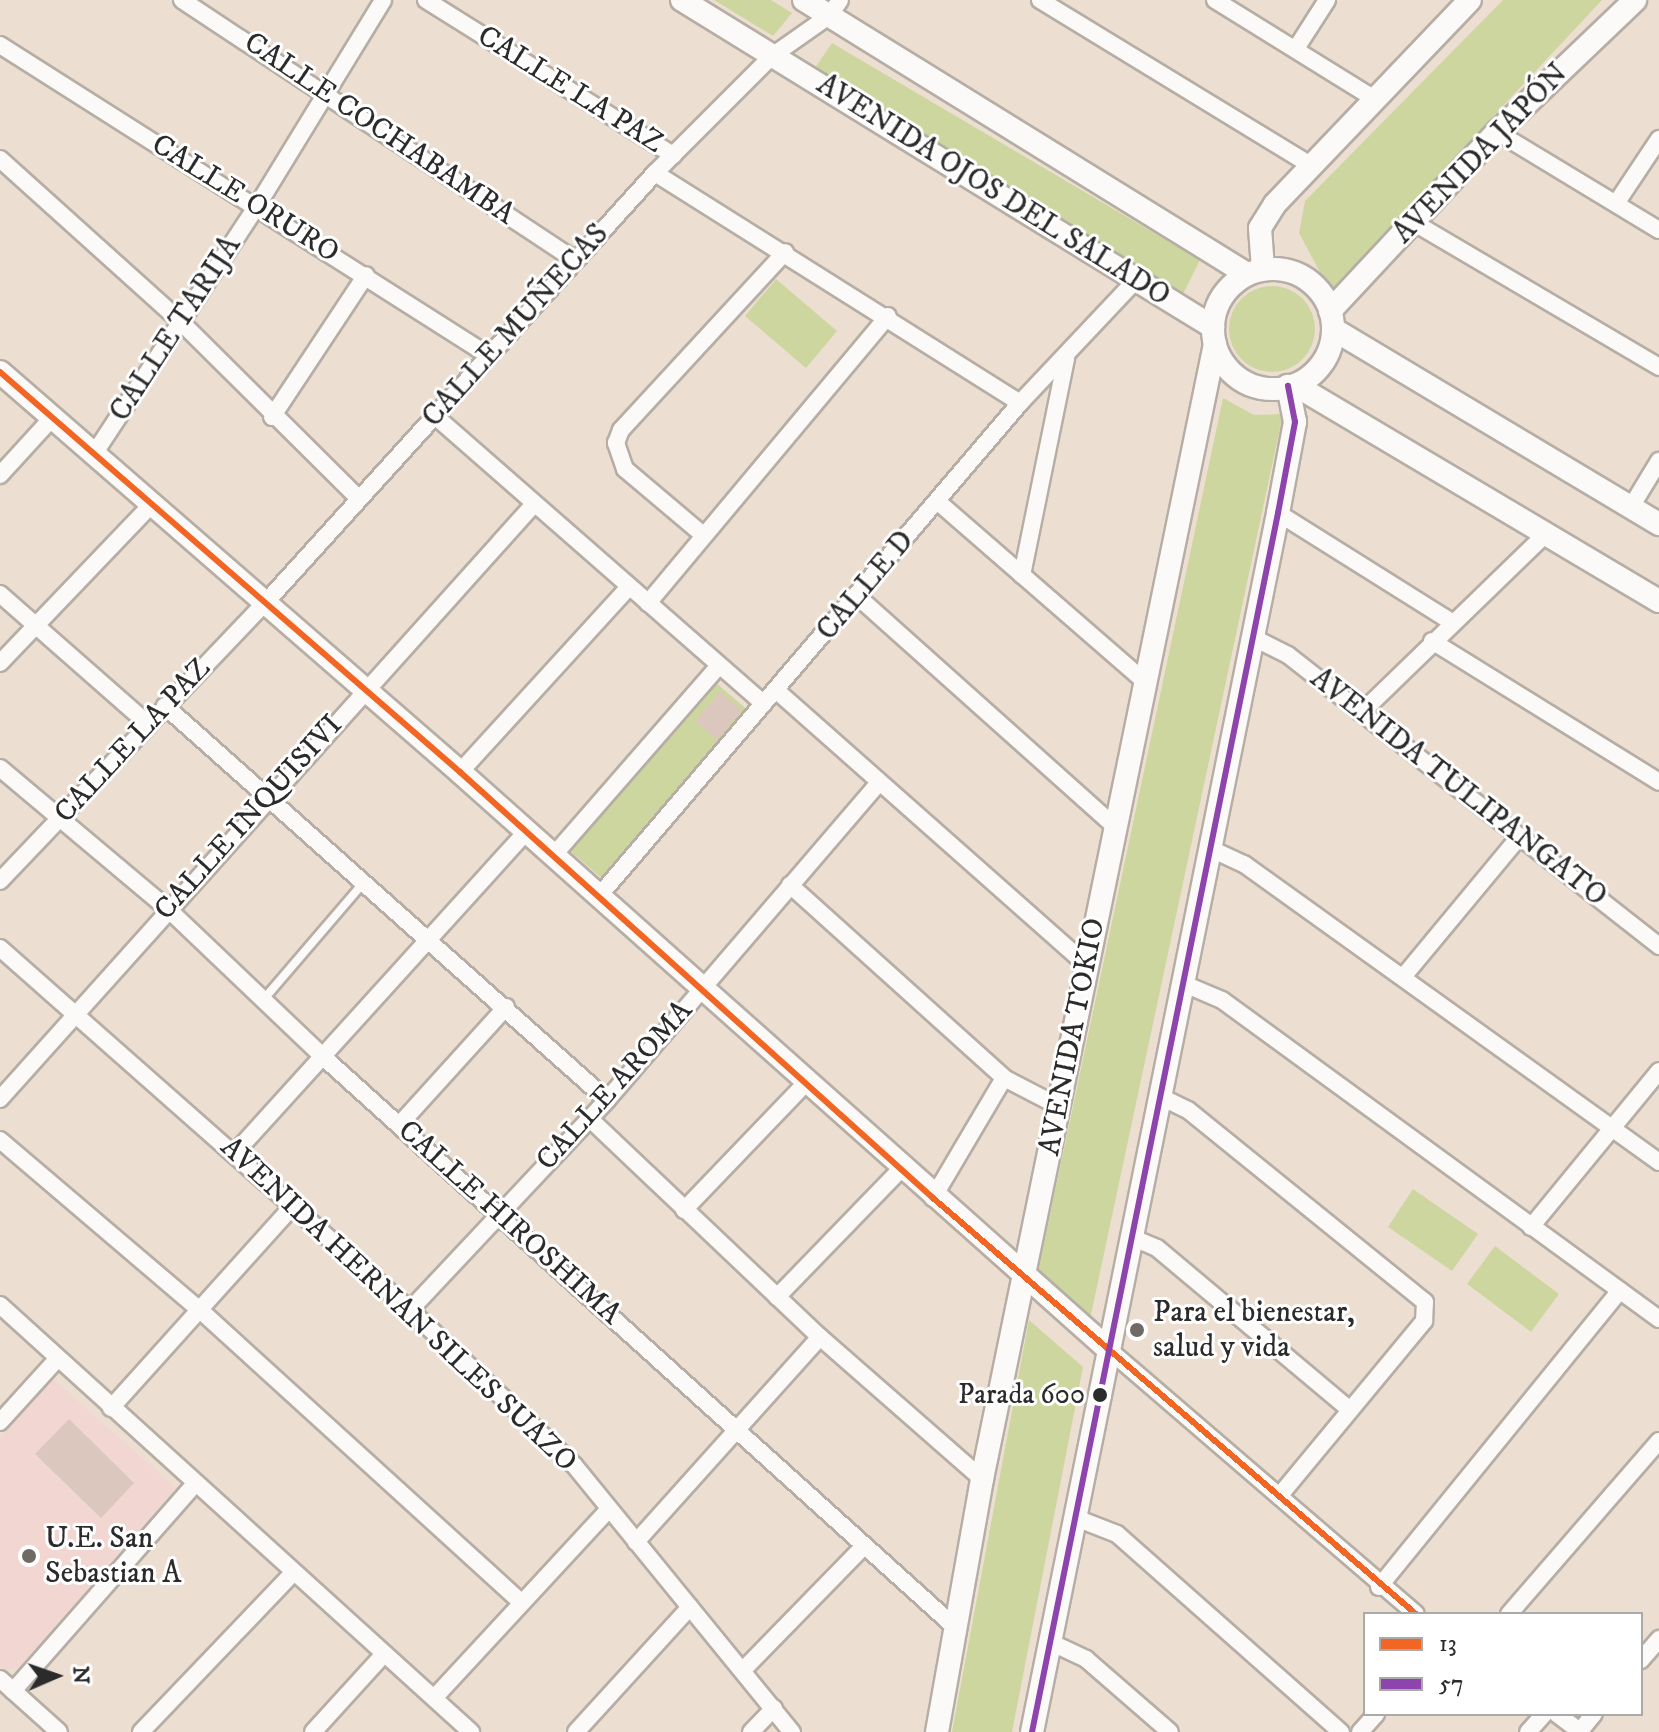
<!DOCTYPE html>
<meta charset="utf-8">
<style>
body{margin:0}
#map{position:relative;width:1659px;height:1732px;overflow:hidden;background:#ecdfd2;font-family:"IM FELL DW Pica",serif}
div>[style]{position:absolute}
.built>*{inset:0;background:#f2d6d1}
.green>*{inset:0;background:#cdd69f}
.round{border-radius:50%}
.building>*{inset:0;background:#dcc7bf}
.roads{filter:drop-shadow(2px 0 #b6aea5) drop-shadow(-2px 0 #b6aea5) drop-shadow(0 2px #b6aea5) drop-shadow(0 -2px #b6aea5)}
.service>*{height:8px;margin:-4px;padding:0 4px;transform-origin:4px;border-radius:4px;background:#fcfaf8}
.minor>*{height:16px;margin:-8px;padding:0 8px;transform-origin:8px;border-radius:8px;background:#fcfaf8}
.tertiary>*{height:22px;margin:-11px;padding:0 11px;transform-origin:11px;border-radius:11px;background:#fcfaf8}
.tertiary>.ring{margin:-11px;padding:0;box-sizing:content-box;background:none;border:22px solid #fcfaf8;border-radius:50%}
.bus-1>*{height:6px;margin:-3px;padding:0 3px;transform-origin:3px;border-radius:3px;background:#f26522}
.bus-2>*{height:6px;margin:-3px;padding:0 3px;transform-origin:3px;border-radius:3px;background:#8e44ad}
.dots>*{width:22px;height:22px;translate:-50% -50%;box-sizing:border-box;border:4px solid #fff;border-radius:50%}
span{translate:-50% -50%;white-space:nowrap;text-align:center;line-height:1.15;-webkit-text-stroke:6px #fff;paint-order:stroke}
.bus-label{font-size:28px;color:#2b2b2b}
.right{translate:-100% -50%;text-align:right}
.street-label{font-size:30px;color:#2b2b2b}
.poi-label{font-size:30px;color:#2b2b2b}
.left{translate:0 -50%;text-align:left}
.legend{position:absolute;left:1363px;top:1612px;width:280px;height:104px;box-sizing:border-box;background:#fff;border:2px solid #aaa;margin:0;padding:10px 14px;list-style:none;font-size:24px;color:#2b2b2b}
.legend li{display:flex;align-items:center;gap:16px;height:40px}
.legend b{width:40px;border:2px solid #aaa}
.north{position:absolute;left:16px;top:1636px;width:80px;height:80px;-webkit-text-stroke:6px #fff;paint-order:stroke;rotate:88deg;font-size:22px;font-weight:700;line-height:32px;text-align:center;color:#2b2b2b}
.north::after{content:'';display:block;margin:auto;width:28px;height:36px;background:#2b2b2b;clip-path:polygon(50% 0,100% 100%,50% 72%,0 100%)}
</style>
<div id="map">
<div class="built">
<div style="clip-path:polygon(52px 1378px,176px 1488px,19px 1667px,5px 1670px,0 1665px,0 1438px)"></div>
</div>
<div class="green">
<div style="clip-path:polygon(714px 0,771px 0,792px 13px,773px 36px)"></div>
<div style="clip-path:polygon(1503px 0,1602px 0,1330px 291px,1299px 233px,1305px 201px)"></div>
<div style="clip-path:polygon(832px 43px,1200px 260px,1183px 294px,815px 68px)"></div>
<div style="clip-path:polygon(776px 279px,837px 331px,806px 368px,745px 316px)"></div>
<div class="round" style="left:1229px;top:286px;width:86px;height:86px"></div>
<div style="clip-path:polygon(1223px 398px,1254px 415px,1283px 414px,1089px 1324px,1036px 1281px)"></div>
<div style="clip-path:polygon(715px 682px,750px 712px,605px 881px,569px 850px)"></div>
<div style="clip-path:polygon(1413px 1189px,1478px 1234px,1452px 1271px,1388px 1227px)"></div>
<div style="clip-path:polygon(1495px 1246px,1559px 1294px,1531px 1332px,1467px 1284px)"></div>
<div style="clip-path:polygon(1029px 1320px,1083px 1367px,1012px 1732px,952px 1732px)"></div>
</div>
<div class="building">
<div style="clip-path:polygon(720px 692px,742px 710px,717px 740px,695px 721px)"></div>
<div style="clip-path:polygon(69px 1419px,134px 1483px,101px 1518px,35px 1454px)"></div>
</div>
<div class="roads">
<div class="service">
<div style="left:263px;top:1000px;width:157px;rotate:-49.4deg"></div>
</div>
<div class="minor">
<div style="left:182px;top:0;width:471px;rotate:33.5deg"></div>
<div style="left:426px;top:0;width:292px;rotate:32.1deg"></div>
<div style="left:1040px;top:0;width:316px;rotate:31.4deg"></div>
<div style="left:1215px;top:0;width:186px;rotate:31.8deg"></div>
<div style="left:0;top:45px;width:578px;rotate:32.43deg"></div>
<div style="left:1297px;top:47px;width:56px;rotate:-57.4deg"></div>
<div style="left:1497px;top:132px;width:189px;rotate:31.2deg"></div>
<div style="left:0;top:159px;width:244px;rotate:42deg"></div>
<div style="left:181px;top:322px;width:250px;rotate:44.8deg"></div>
<div style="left:655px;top:173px;width:431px;rotate:32.2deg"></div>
<div style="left:1617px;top:202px;width:76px;rotate:-56.3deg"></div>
<div style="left:1413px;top:222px;width:286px;rotate:30.5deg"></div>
<div style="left:435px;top:416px;width:437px;rotate:41.2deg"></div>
<div style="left:272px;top:417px;width:170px;rotate:-56.5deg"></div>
<div style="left:94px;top:454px;width:297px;rotate:-56.7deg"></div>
<div style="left:257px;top:206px;width:241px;rotate:-58.5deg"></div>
<div style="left:0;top:475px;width:79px;rotate:-47.6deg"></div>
<div style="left:937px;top:501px;width:276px;rotate:41deg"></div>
<div style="left:1631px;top:507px;width:54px;rotate:-58.7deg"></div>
<div style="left:1278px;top:513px;width:205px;rotate:32.1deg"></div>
<div style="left:702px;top:534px;width:101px;rotate:-139.8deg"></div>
<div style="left:625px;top:469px;width:28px;rotate:-109deg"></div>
<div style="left:616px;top:443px;width:14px;rotate:-69deg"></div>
<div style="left:621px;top:430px;width:242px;rotate:-47.3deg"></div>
<div style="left:1022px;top:575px;width:221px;rotate:-78.5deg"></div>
<div style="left:0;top:594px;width:197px;rotate:41.3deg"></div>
<div style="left:857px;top:596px;width:346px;rotate:41.8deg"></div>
<div style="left:648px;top:603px;width:374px;rotate:-50.1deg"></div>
<div style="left:1252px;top:637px;width:40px;rotate:26.6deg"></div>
<div style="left:1288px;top:655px;width:472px;rotate:38.1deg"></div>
<div style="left:1432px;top:641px;width:267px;rotate:31.8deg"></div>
<div style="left:0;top:663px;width:220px;rotate:-46.3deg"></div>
<div style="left:777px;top:691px;width:412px;rotate:41.5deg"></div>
<div style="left:165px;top:706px;width:592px;rotate:41.71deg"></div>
<div style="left:1361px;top:713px;width:259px;rotate:-44.1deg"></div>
<div style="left:0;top:768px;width:219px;rotate:40deg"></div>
<div style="left:168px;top:909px;width:210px;rotate:43.6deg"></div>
<div style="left:320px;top:1054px;width:858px;rotate:42.07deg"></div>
<div style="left:460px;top:772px;width:249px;rotate:-47.6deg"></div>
<div style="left:1209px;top:848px;width:38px;rotate:25deg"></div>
<div style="left:1244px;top:864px;width:511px;rotate:35.68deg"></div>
<div style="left:553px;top:856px;width:252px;rotate:-48.9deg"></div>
<div style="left:0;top:881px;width:387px;rotate:-46.4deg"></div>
<div style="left:267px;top:601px;width:578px;rotate:-47.81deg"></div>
<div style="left:655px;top:173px;width:165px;rotate:-45deg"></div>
<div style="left:772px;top:56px;width:70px;rotate:-35.1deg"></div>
<div style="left:829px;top:16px;width:19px;rotate:-55deg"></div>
<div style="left:790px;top:885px;width:288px;rotate:42deg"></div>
<div style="left:1004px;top:1078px;width:63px;rotate:27.4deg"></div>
<div style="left:599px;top:896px;width:648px;rotate:-49.5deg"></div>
<div style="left:1020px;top:403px;width:170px;rotate:-46.7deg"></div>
<div style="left:0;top:948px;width:547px;rotate:41.44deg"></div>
<div style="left:410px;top:1310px;width:226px;rotate:43.4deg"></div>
<div style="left:574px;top:1465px;width:345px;rotate:50.8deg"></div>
<div style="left:1403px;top:977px;width:183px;rotate:-50.3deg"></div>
<div style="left:1182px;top:983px;width:43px;rotate:23deg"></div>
<div style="left:1222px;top:1000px;width:541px;rotate:36.13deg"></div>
<div style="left:1159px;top:1096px;width:32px;rotate:26deg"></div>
<div style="left:1188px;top:1110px;width:305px;rotate:39deg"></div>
<div style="left:1425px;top:1302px;width:19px;rotate:93deg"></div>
<div style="left:1424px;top:1321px;width:227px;rotate:129.6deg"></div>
<div style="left:0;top:1099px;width:799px;rotate:-48.09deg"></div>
<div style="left:589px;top:1118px;width:318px;rotate:43.5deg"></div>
<div style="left:820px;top:1337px;width:215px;rotate:41.2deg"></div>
<div style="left:400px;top:1124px;width:158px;rotate:-47.8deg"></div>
<div style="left:0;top:1140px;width:262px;rotate:40.4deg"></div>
<div style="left:200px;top:1310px;width:434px;rotate:42.3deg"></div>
<div style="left:234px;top:1154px;width:435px;rotate:-47.8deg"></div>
<div style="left:933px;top:1198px;width:139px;rotate:-59.4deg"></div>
<div style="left:684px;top:1210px;width:175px;rotate:-46.2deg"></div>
<div style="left:1531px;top:1227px;width:202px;rotate:-50.6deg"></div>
<div style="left:1131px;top:1237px;width:28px;rotate:23deg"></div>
<div style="left:1157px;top:1248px;width:252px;rotate:40deg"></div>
<div style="left:777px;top:1297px;width:178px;rotate:-45.9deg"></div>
<div style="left:0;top:1305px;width:636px;rotate:42.19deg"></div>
<div style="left:410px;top:1310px;width:288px;rotate:-46.8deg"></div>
<div style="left:607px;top:1100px;width:416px;rotate:-49.4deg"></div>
<div style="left:1108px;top:1349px;width:406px;rotate:40.7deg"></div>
<div style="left:111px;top:1408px;width:270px;rotate:-48deg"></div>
<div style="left:0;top:1422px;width:86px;rotate:-47.8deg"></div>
<div style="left:1076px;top:1518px;width:44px;rotate:21.3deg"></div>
<div style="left:1117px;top:1534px;width:299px;rotate:41.5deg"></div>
<div style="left:636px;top:1542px;width:275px;rotate:-48.1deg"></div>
<div style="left:1379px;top:1587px;width:382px;rotate:-50.9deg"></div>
<div style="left:1509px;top:1614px;width:229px;rotate:-49.1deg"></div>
<div style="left:1050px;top:1642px;width:40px;rotate:25deg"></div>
<div style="left:1086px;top:1659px;width:111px;rotate:41deg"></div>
<div style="left:1641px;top:1660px;width:28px;rotate:-49deg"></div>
<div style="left:744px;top:1669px;width:172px;rotate:-45.7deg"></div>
<div style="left:0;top:1679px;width:79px;rotate:41.9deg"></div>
<div style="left:13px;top:1691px;width:274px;rotate:-48.7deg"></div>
<div style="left:435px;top:1697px;width:255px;rotate:-47.2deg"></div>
<div style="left:1557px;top:1714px;width:30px;rotate:37deg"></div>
<div style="left:1580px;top:1731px;width:22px;rotate:-51deg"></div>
<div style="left:141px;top:1732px;width:221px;rotate:-46.3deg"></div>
<div style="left:313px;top:1732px;width:104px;rotate:-47.7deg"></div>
<div style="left:576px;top:1732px;width:169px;rotate:-47.6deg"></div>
<div style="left:751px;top:1732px;width:33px;rotate:-46deg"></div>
<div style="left:1360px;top:1732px;width:24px;rotate:-48deg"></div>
<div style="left:1528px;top:1732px;width:24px;rotate:-48deg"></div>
</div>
<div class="tertiary">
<div style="left:682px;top:0;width:624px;rotate:31.63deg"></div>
<div style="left:804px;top:0;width:521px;rotate:31.74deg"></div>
<div class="ring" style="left:1213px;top:269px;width:98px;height:98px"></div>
<div style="left:1263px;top:269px;width:41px;rotate:-94.2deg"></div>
<div style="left:1260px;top:228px;width:28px;rotate:-58deg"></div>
<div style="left:1275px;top:204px;width:282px;rotate:-46.3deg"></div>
<div style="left:1330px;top:311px;width:245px;rotate:-47deg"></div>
<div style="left:1497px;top:132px;width:191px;rotate:-43.7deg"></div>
<div style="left:1333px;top:329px;width:380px;rotate:30.9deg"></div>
<div style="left:0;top:372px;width:610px;rotate:41.01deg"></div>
<div style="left:460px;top:772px;width:868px;rotate:41.68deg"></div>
<div style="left:1295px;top:385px;width:423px;rotate:30.7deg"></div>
<div style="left:937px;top:1732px;width:257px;rotate:-79.9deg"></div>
<div style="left:982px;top:1479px;width:1159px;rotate:-78.4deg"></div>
<div style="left:1032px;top:1732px;width:1244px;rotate:-78.59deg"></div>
<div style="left:1278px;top:513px;width:93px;rotate:-79.4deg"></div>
<div style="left:1295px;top:422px;width:37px;rotate:-101deg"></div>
</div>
</div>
<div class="bus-1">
<div style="left:0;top:372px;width:610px;rotate:41.01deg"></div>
<div style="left:460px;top:772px;width:637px;rotate:42.01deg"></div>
<div style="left:933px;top:1198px;width:637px;rotate:40.74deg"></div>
</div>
<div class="bus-2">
<div style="left:1032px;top:1732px;width:1244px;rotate:-78.59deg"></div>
<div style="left:1278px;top:513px;width:93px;rotate:-79.4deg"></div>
<div style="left:1295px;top:422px;width:37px;rotate:-101deg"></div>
</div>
<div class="dots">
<div style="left:1137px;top:1330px;background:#6f6a65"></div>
<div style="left:1100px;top:1395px;background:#2b2b2b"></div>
<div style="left:29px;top:1556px;background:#6f6a65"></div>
</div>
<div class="bus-label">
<span class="right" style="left:1085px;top:1395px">Parada 600</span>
</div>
<div class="street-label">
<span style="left:570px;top:90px;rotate:32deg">CALLE LA PAZ</span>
<span style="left:379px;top:129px;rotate:34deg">CALLE COCHABAMBA</span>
<span style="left:1481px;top:154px;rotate:-46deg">AVENIDA JAPÓN</span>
<span style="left:993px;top:191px;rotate:32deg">AVENIDA OJOS DEL SALADO</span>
<span style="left:245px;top:199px;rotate:32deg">CALLE ORURO</span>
<span style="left:516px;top:326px;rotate:-48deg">CALLE MUÑECAS</span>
<span style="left:176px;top:329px;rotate:-57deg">CALLE TARIJA</span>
<span style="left:866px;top:586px;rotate:-50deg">CALLE D</span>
<span style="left:133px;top:741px;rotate:-47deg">CALLE LA PAZ</span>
<span style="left:1458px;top:788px;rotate:38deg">AVENIDA TULIPANGATO</span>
<span style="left:249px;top:818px;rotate:-48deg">CALLE INQUISIVI</span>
<span style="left:1073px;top:1037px;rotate:-79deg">AVENIDA TOKIO</span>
<span style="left:615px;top:1086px;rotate:-48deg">CALLE AROMA</span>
<span style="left:509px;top:1223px;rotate:42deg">CALLE HIROSHIMA</span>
<span style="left:398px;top:1305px;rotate:43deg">AVENIDA HERNAN SILES SUAZO</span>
</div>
<div class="poi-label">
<span class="left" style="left:1153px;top:1330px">Para el bienestar,<br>salud y vida</span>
<span class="left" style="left:45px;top:1556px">U.E. San<br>Sebastian A</span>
</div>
<ul class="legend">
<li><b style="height:10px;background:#f26522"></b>13</li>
<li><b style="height:10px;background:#8e44ad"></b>57</li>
</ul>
<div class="north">N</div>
</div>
